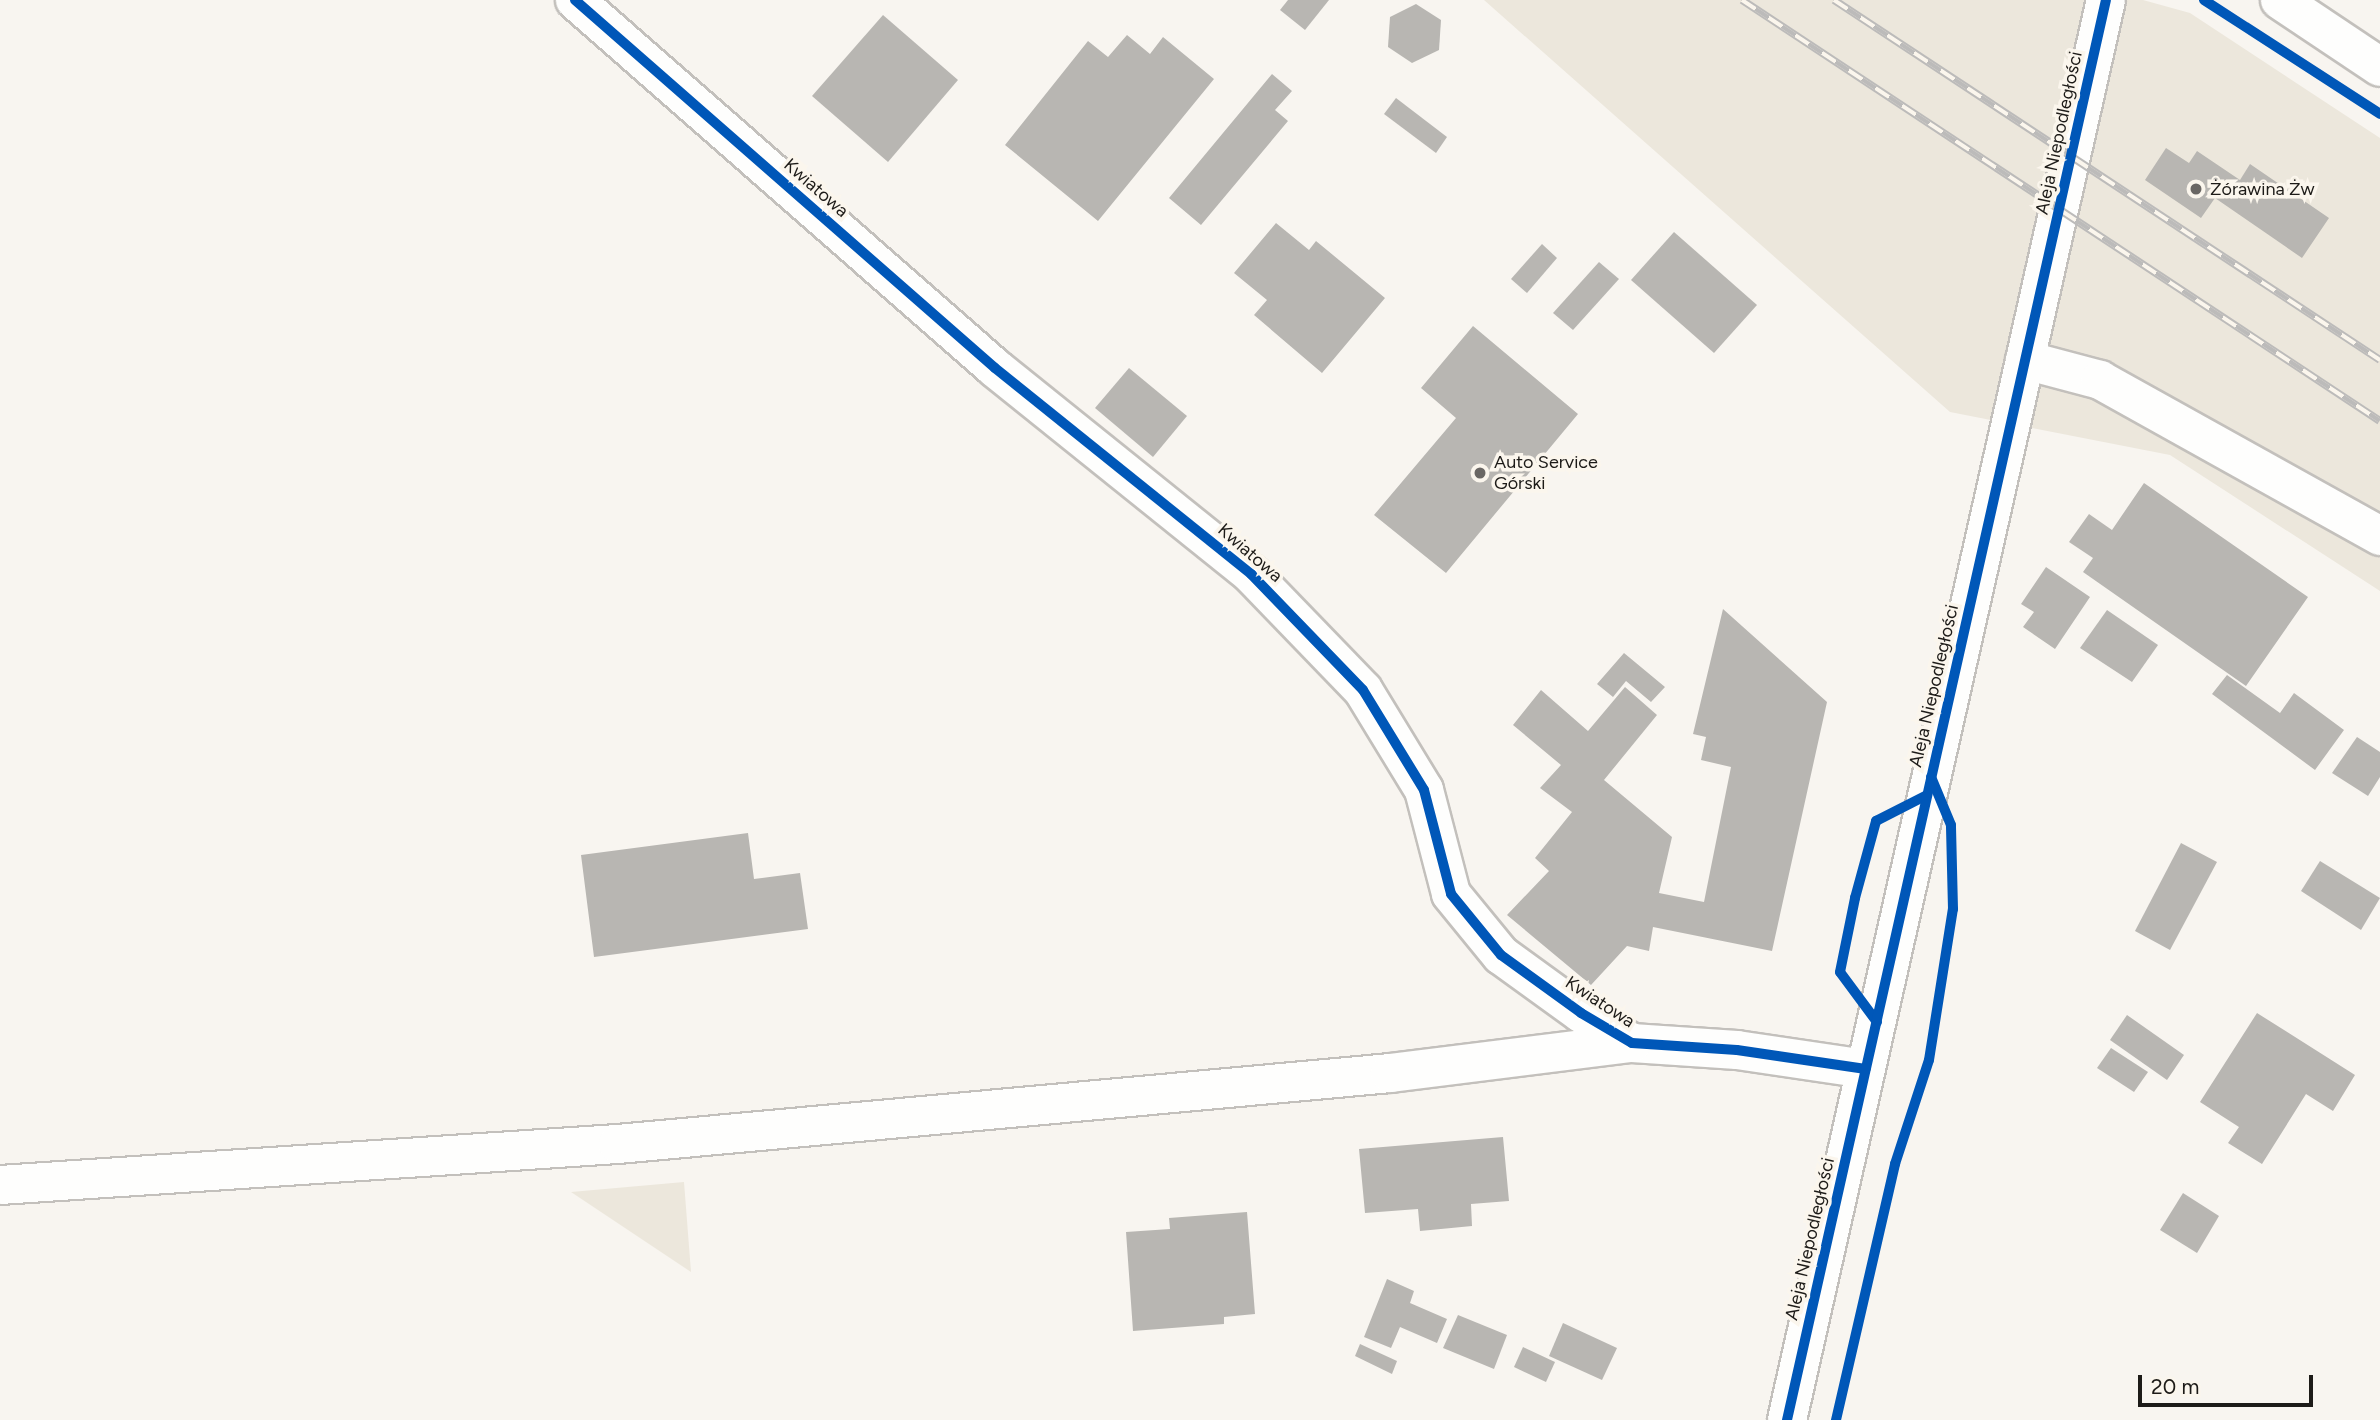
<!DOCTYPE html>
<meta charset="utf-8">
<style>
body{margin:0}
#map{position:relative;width:2380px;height:1420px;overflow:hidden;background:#f8f5f0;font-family:Figtree,sans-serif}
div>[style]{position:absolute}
.built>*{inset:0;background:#ece7dc}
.building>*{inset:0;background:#b8b6b2}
.roads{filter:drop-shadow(2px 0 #c3c0bc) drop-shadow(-2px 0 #c3c0bc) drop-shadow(0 2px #c3c0bc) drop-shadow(0 -2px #c3c0bc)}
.minor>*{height:38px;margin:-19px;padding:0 19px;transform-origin:19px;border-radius:19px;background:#fefefd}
.rail>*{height:8px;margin-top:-4px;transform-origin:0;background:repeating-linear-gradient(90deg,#fbf6ed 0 16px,#bcbbba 0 32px);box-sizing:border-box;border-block:2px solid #bcbbba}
.cycleway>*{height:10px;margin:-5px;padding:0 5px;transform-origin:5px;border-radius:5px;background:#0057b8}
.dots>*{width:19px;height:19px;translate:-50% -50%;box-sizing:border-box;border:4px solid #fbf6ed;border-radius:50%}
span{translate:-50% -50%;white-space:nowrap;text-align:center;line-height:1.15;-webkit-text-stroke:7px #fbf6ed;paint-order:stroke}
.street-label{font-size:18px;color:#1d1b18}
.poi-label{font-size:18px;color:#1d1b18}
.left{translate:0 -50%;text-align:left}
.scale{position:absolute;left:2138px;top:1375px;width:175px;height:32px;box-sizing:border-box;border:4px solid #1d1b18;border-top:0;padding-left:9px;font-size:21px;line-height:24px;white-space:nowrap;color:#1d1b18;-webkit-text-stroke:5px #fbf6ed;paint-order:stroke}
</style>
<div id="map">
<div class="built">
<div style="clip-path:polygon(1484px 0,2143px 0,2190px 13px,2380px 138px,2380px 591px,2170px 455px,1950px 412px)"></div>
<div style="clip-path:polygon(684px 1182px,691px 1272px,571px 1192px)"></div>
</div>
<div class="building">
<div style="clip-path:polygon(1288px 0,1329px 0,1305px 30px,1280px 10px)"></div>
<div style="clip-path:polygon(1416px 4px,1441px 20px,1439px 50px,1412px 63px,1388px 47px,1390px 17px)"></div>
<div style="clip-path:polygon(883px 15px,958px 80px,888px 162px,812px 96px)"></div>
<div style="clip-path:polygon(1127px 35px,1150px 54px,1163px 37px,1214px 79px,1098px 221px,1005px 145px,1088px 41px,1108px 57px)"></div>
<div style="clip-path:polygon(1272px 74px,1292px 91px,1275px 110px,1288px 121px,1201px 225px,1169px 198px)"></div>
<div style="clip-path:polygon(1396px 98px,1447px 137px,1436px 153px,1384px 114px)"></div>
<div style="clip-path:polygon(2166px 148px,2189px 163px,2197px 151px,2240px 180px,2250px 164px,2329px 218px,2302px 258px,2215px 198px,2201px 218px,2145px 180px)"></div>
<div style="clip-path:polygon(1276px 223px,1309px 250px,1316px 241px,1385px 298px,1322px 373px,1254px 315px,1267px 300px,1234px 273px)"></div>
<div style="clip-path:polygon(1674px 232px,1757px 305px,1714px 353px,1631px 280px)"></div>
<div style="clip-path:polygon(1542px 244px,1557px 258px,1527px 293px,1511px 279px)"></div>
<div style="clip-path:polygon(1599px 262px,1619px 279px,1573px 330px,1553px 313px)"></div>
<div style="clip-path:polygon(1473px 326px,1578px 414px,1446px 573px,1374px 515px,1456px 418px,1421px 388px)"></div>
<div style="clip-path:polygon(1129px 368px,1187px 416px,1153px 457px,1095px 408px)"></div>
<div style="clip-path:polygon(2144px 483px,2308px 597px,2246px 686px,2083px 572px,2093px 558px,2069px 542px,2089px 514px,2112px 530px)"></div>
<div style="clip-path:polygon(2046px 567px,2090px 597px,2055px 649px,2023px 627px,2034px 612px,2021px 604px)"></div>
<div style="clip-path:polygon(1723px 609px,1827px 702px,1772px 951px,1653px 927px,1649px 951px,1627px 946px,1591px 985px,1507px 915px,1549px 871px,1535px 858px,1572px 812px,1540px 788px,1561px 765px,1513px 725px,1541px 690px,1588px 731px,1625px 687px,1657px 715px,1604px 780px,1672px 837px,1659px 893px,1704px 902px,1731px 767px,1701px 760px,1706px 737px,1693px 734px)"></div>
<div style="clip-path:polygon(2107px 610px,2158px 645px,2132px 682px,2080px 648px)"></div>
<div style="clip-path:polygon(1624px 653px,1665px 687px,1651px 702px,1626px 681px,1613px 697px,1597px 684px)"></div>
<div style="clip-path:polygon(2227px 675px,2280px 713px,2294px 693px,2344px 730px,2315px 770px,2212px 694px)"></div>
<div style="clip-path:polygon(2357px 737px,2380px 752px,2380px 777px,2368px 796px,2332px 773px)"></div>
<div style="clip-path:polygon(748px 833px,754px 879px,800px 873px,808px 929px,594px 957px,581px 855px)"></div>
<div style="clip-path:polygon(2181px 843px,2217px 862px,2170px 950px,2135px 931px)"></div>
<div style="clip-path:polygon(2320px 861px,2380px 898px,2361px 930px,2301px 891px)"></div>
<div style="clip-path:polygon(2257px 1013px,2355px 1075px,2333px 1111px,2306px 1094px,2262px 1164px,2228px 1143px,2239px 1127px,2200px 1102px)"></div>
<div style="clip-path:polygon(2127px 1015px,2184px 1055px,2167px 1080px,2110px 1040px)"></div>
<div style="clip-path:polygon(2111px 1048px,2148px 1072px,2134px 1092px,2097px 1068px)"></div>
<div style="clip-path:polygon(1503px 1137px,1509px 1201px,1471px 1204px,1472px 1226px,1420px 1231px,1418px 1209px,1365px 1213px,1359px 1149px)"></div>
<div style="clip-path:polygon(2183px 1193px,2219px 1216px,2197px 1253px,2160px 1230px)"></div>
<div style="clip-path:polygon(1247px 1212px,1255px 1314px,1224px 1317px,1224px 1324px,1133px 1331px,1126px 1232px,1170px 1229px,1169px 1218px)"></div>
<div style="clip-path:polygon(1387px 1279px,1414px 1291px,1410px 1303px,1447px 1319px,1437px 1343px,1400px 1327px,1391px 1348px,1364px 1337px)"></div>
<div style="clip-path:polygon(1458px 1315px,1507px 1335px,1494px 1369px,1443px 1348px)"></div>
<div style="clip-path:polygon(1563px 1323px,1617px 1348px,1602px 1380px,1549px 1356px)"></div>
<div style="clip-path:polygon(1360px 1344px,1397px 1361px,1392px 1374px,1355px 1356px)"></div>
<div style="clip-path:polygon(1523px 1347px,1555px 1362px,1546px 1382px,1514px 1367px)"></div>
</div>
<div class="roads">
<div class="minor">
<div style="left:575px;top:0;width:558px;rotate:41.22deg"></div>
<div style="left:995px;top:368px;width:329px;rotate:38.8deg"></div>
<div style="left:1251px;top:574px;width:161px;rotate:46deg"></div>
<div style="left:1363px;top:690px;width:117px;rotate:58.6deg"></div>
<div style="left:1424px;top:790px;width:107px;rotate:75.4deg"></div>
<div style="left:1451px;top:894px;width:79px;rotate:50.7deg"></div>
<div style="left:1501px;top:955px;width:99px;rotate:35.9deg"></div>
<div style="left:1581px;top:1013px;width:59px;rotate:30.5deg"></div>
<div style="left:1632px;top:1043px;width:105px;rotate:3.8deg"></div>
<div style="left:1737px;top:1050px;width:130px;rotate:8.4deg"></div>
<div style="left:2280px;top:0;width:120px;rotate:33.8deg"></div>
<div style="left:2025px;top:360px;width:78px;rotate:14.9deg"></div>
<div style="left:2100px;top:380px;width:321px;rotate:29.1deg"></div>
<div style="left:0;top:1185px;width:619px;rotate:-3.8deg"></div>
<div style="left:618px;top:1144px;width:775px;rotate:-5.25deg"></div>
<div style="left:1390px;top:1073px;width:244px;rotate:-7.1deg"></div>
<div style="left:1787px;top:1420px;width:1455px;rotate:-77.34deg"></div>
</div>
</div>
<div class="rail">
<div style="left:1742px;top:0;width:764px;rotate:33.42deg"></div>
<div style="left:1834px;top:0;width:654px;rotate:33.4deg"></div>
</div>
<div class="cycleway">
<div style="left:575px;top:0;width:558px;rotate:41.22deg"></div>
<div style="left:995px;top:368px;width:329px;rotate:38.8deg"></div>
<div style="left:1251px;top:574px;width:161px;rotate:46deg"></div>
<div style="left:1363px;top:690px;width:117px;rotate:58.6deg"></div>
<div style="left:1424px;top:790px;width:107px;rotate:75.4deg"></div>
<div style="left:1451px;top:894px;width:79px;rotate:50.7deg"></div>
<div style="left:1501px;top:955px;width:99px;rotate:35.9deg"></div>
<div style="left:1581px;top:1013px;width:59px;rotate:30.5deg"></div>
<div style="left:1632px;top:1043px;width:105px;rotate:3.8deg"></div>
<div style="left:1737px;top:1050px;width:130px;rotate:8.4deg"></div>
<div style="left:2204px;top:0;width:210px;rotate:32.9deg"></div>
<div style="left:1877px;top:1022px;width:62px;rotate:-126.5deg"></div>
<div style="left:1840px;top:972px;width:76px;rotate:-78.5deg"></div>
<div style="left:1855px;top:898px;width:80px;rotate:-74.7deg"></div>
<div style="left:1876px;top:821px;width:57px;rotate:-27deg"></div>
<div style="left:1787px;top:1420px;width:1455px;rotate:-77.34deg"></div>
<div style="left:1836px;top:1420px;width:263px;rotate:-77deg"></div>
<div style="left:1895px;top:1164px;width:109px;rotate:-71.9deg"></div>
<div style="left:1929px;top:1060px;width:153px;rotate:-81deg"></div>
<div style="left:1953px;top:909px;width:84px;rotate:-91.4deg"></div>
<div style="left:1951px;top:825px;width:52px;rotate:-112.6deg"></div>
</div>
<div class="dots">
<div style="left:2196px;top:189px;background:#6a6764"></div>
<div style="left:1480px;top:473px;background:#6a6764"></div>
</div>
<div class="street-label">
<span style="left:2059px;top:133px;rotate:-78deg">Aleja Niepodległości</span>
<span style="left:816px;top:188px;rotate:41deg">Kwiatowa</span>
<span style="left:1250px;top:553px;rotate:41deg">Kwiatowa</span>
<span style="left:1934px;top:686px;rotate:-77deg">Aleja Niepodległości</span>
<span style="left:1600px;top:1002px;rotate:33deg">Kwiatowa</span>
<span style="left:1810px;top:1239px;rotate:-77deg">Aleja Niepodległości</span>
</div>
<div class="poi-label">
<span class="left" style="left:2210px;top:189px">Żórawina Żw</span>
<span class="left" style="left:1494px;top:473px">Auto Service<br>Górski</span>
</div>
<div class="scale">20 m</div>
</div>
